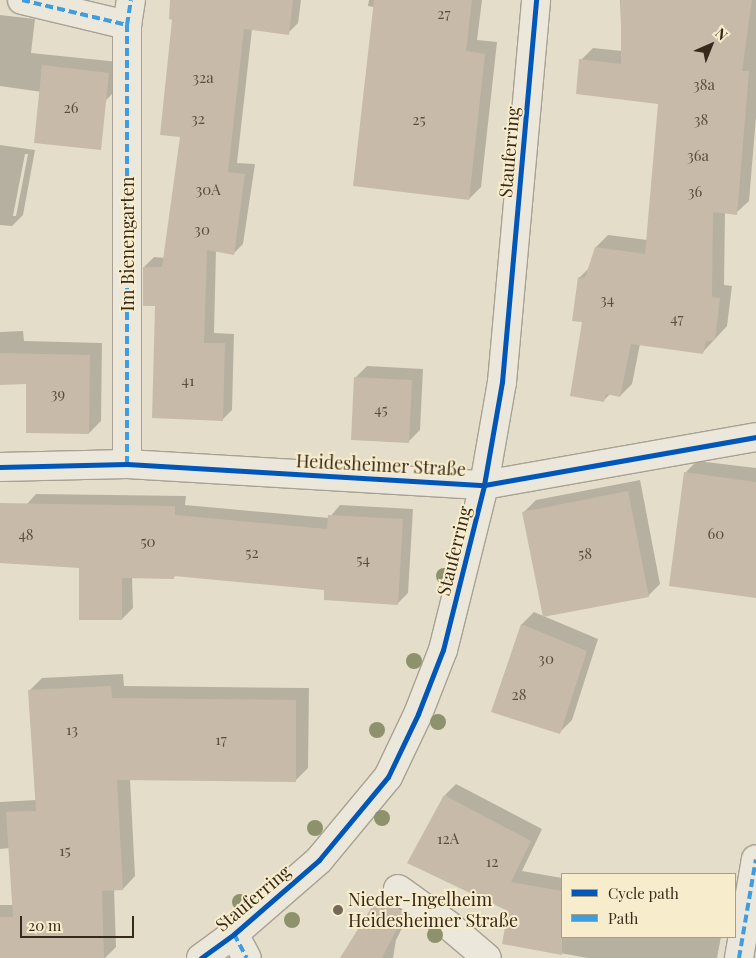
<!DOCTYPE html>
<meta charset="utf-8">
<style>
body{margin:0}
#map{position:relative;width:756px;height:958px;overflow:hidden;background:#e4ddc9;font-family:"Playfair Display",serif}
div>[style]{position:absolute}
.shadow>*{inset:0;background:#0003}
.building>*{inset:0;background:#c8baa9}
.roads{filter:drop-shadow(1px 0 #a8a193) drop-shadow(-1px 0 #a8a193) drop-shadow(0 1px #a8a193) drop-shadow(0 -1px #a8a193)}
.street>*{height:28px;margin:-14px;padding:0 14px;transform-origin:14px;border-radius:14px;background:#ece7db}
.quiet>*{height:4px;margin-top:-2px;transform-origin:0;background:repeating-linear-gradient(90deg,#3e9cdf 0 8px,transparent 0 12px)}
.cycleway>*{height:5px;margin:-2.5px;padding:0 2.5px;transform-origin:2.5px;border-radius:2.5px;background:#0057b8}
.trees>*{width:16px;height:16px;margin:-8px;border-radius:50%;background:#8d926c}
.dots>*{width:14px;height:14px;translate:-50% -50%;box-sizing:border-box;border:2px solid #f7eccc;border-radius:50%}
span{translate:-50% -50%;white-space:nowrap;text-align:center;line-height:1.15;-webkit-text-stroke:4px #f7eccc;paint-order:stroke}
.number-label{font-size:15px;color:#5b4d3e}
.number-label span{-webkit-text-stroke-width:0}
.street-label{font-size:18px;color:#37291b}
.poi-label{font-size:18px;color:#37291b}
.left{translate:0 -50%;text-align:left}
.legend{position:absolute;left:561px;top:873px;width:175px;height:65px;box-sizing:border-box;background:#f7eccc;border:1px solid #aa9e85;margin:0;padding:6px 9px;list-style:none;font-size:15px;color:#37291b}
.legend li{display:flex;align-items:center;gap:10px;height:25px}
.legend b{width:25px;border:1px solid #aa9e85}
.north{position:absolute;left:686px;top:20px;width:50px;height:50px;-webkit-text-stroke:4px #f7eccc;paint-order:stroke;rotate:44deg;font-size:14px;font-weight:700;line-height:20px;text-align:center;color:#37291b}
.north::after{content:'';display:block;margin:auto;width:18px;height:22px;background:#37291b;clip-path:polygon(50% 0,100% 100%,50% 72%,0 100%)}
.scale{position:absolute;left:20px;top:916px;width:114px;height:22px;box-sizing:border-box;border:2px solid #37291b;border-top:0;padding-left:6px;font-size:15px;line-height:18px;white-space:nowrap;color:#37291b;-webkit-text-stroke:4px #f7eccc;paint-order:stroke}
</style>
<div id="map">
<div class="shadow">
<div style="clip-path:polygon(176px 0,301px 0,298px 23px,288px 33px,252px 29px,237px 163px,255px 164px,243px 244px,233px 254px,216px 251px,214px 333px,234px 334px,232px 410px,222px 420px,157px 305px,144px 267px,154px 257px,165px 258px,182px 136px)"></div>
<div style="clip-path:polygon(369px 0,482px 0,477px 40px,497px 42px,481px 187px,469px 199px,374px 7px,368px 6px)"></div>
<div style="clip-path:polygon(620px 0,756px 0,756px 117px,749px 201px,736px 213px,725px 212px,724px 285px,732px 286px,727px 326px,702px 353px,640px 344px,632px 384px,620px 396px,610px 394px,604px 400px,579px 278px,590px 267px,596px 247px,608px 235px,647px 240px,660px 103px,581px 60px,593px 48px,622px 51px)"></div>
<div style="clip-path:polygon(0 15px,35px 19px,31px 53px,119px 62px,116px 90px,105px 101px,0 86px)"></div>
<div style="clip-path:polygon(evenodd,0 145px,35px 150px,23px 215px,12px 226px,0 225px,0 145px,25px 154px,28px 154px,16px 216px,13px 216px,25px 154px)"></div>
<div style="clip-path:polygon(23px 331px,24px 341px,102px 343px,101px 421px,89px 433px,27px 383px,0 384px,0 332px)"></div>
<div style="clip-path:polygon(367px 366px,423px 369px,420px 430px,408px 442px,355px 378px)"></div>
<div style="clip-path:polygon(697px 461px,756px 468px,756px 597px,685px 473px)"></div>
<div style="clip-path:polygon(640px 480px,660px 584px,648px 596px,524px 512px,536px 500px)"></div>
<div style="clip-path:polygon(36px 494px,186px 496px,185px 505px,329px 518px,340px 505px,413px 509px,408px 593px,398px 603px,325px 589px,176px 575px,173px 578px,132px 577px,133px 608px,122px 619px,26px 505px)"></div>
<div style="clip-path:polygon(534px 612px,598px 639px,572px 720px,560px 732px,492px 711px,522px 624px)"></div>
<div style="clip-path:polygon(123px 674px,124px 686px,309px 688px,308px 768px,295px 781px,130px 779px,135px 876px,123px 889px,114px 889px,116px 947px,105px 958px,0 958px,0 905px,13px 905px,10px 848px,0 849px,0 802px,36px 800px,30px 690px,42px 678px)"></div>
<div style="clip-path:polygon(456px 784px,542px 829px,522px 871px,562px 878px,562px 937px,721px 937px,717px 958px,588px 958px,504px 943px,509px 910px,445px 795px)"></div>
<div style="clip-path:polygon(395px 878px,416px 900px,396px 940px,393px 958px,350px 958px,352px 941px,384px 890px)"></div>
</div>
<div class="building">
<div style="clip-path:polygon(170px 0,293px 0,289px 35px,244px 29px,228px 172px,245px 174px,234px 255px,207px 250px,204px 343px,225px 343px,223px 421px,152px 418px,155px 306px,143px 306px,143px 267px,162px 267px,180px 137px,160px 135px,172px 20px,169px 19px)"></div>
<div style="clip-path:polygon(374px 0,472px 0,466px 51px,485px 54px,469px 200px,353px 186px)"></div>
<div style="clip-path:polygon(621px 0,752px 0,742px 71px,749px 71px,737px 215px,713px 212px,712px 297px,720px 298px,715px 340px,706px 341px,703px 354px,631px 344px,620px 397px,606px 394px,604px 402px,570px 396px,582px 322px,572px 321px,578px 277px,585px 278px,595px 247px,645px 254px,658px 104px,576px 94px,579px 59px,621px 64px)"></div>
<div style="clip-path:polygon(42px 65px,109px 73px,101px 150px,34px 143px)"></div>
<div style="clip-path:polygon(0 353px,90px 355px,89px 434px,26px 433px,26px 384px,0 385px)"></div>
<div style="clip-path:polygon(354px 377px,412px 380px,409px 443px,351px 440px)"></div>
<div style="clip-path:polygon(684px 472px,756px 482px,756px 598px,669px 586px)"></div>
<div style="clip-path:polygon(628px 491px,649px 597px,543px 617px,522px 512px)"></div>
<div style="clip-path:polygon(0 503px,175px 506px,175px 515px,327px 529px,328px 515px,403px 519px,398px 605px,324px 600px,324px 590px,174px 576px,174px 579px,122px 578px,122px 620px,79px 620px,79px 568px,0 563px)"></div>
<div style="clip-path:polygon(521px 624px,587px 651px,560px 734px,491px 712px)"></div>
<div style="clip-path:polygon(111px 686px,112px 698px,296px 700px,296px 782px,117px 780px,123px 890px,102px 891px,104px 958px,0 958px,0 917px,13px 917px,6px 812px,36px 811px,28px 690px)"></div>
<div style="clip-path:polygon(444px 795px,531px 841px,511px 882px,562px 891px,562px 955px,502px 944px,508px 911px,407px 863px)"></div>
<div style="clip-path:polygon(383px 889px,389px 901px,405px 913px,382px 958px,340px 958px)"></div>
</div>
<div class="roads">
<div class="street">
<div style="left:22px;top:0;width:108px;rotate:13.4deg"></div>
<div style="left:127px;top:464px;width:439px;rotate:-90deg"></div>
<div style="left:127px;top:25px;width:25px;rotate:-81deg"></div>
<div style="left:0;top:467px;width:127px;rotate:-1.4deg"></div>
<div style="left:127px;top:464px;width:358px;rotate:3.4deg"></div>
<div style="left:484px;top:485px;width:276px;rotate:-10deg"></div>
<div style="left:398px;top:889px;width:60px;rotate:35.5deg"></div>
<div style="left:447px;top:924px;width:52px;rotate:40.4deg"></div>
<div style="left:234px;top:934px;width:27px;rotate:62deg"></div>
<div style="left:201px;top:958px;width:41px;rotate:-36deg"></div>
<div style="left:234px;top:934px;width:113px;rotate:-41deg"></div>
<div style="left:319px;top:860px;width:108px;rotate:-50.3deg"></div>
<div style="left:388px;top:777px;width:70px;rotate:-64.5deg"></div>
<div style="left:418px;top:714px;width:69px;rotate:-68.7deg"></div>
<div style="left:443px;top:650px;width:170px;rotate:-76deg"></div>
<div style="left:484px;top:485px;width:105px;rotate:-80.1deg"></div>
<div style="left:502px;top:382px;width:384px;rotate:-84.9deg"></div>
<div style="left:739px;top:958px;width:100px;rotate:-80.3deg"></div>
</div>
</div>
<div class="quiet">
<div style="left:22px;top:0;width:108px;rotate:13.4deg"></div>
<div style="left:127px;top:464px;width:439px;rotate:-90deg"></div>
<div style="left:127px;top:25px;width:25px;rotate:-81deg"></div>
<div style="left:234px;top:934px;width:27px;rotate:62deg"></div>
<div style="left:739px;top:958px;width:100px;rotate:-80.3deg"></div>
</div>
<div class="cycleway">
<div style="left:0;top:467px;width:127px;rotate:-1.4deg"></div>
<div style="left:127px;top:464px;width:358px;rotate:3.4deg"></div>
<div style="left:484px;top:485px;width:276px;rotate:-10deg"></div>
<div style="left:201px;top:958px;width:41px;rotate:-36deg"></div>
<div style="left:234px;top:934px;width:113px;rotate:-41deg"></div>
<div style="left:319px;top:860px;width:108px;rotate:-50.3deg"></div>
<div style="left:388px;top:777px;width:70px;rotate:-64.5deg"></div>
<div style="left:418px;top:714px;width:69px;rotate:-68.7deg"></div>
<div style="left:443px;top:650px;width:170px;rotate:-76deg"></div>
<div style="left:484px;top:485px;width:105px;rotate:-80.1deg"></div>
<div style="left:502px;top:382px;width:384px;rotate:-84.9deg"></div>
</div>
<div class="trees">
<div style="left:444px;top:576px"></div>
<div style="left:414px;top:661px"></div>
<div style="left:438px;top:722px"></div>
<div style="left:377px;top:730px"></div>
<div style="left:382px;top:818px"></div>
<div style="left:315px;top:828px"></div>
<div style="left:240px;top:902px"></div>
<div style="left:292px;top:920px"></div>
<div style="left:435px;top:935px"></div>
</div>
<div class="dots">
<div style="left:338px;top:910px;background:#746858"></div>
</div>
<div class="number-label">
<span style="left:444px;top:14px">27</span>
<span style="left:203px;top:78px">32a</span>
<span style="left:704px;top:85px">38a</span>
<span style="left:71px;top:108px">26</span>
<span style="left:198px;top:119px">32</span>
<span style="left:419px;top:120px">25</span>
<span style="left:701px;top:120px">38</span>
<span style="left:698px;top:156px">36a</span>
<span style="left:208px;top:190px">30A</span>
<span style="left:695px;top:192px">36</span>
<span style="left:202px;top:230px">30</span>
<span style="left:607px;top:300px">34</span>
<span style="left:677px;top:319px">47</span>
<span style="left:188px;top:381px">41</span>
<span style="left:58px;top:394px">39</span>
<span style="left:381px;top:410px">45</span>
<span style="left:716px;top:534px">60</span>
<span style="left:26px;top:535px">48</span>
<span style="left:148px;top:542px">50</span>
<span style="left:252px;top:553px">52</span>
<span style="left:585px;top:554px">58</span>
<span style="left:363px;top:560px">54</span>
<span style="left:546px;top:659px">30</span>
<span style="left:519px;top:695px">28</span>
<span style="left:72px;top:730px">13</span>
<span style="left:221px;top:740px">17</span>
<span style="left:448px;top:839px">12A</span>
<span style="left:65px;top:851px">15</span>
<span style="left:492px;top:862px">12</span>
</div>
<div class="street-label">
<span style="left:509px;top:152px;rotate:-85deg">Stauferring</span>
<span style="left:127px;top:244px;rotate:-90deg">Im Bienengarten</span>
<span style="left:381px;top:465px;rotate:3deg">Heidesheimer Straße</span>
<span style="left:454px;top:551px;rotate:-76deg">Stauferring</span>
<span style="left:253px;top:898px;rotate:-40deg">Stauferring</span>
</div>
<div class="poi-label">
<span class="left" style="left:348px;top:910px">Nieder-Ingelheim<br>Heidesheimer Straße</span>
</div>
<ul class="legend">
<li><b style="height:6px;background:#0057b8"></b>Cycle path</li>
<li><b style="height:6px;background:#3e9cdf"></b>Path</li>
</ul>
<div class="north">N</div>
<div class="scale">20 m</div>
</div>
